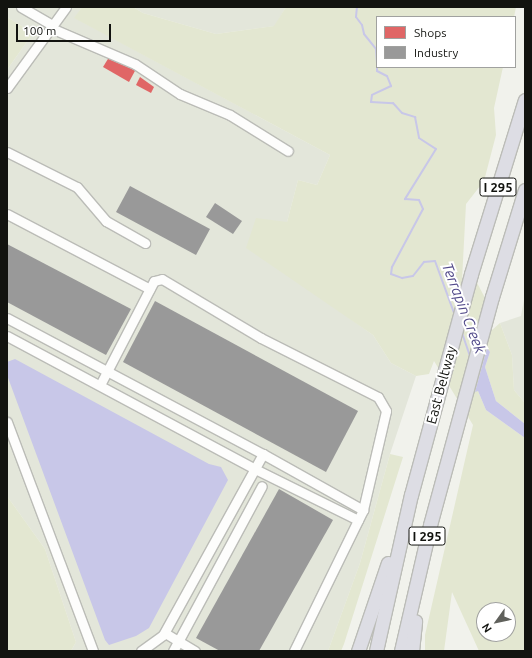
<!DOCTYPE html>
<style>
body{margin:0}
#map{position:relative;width:532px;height:658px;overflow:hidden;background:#f1f2ec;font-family:Ubuntu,sans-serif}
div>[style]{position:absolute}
.built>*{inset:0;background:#e3e6da}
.green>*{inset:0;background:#e3e7d1}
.water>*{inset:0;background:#c8c7e8}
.shops>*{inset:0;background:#e06666}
.industry>*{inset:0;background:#999}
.stream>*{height:2px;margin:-1px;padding:0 1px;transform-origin:1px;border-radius:1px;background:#c8c7e8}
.roads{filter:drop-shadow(1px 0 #bbbcb7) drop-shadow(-1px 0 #bbbcb7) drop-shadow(0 1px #bbbcb7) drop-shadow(0 -1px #bbbcb7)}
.minor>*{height:9px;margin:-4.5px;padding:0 4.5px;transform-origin:4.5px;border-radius:4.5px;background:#fdfdfc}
.highway>*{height:13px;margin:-6.5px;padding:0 6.5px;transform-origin:6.5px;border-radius:6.5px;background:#dddde4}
span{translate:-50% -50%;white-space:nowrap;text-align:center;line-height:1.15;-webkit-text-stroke:4px #fff;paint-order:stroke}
.shield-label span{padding:1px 3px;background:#fff;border:1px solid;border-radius:3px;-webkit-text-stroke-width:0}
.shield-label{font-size:13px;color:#12130f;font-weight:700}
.street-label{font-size:14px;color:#12130f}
.water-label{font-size:15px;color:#514989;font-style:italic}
.frame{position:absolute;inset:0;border:8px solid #12130f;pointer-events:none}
.legend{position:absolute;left:376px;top:16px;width:140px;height:52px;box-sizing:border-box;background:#fff;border:1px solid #a0a19f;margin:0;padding:5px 7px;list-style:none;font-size:12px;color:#12130f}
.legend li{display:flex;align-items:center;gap:8px;height:20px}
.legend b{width:20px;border:1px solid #a0a19f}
.north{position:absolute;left:476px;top:602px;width:40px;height:40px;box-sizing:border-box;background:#fff;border:1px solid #a0a19f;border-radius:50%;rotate:237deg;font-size:11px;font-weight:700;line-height:16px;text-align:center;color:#12130f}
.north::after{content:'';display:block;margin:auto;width:14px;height:18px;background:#60615c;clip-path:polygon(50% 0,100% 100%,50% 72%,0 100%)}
.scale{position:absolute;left:16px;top:24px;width:95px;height:18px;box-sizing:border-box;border:2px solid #12130f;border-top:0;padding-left:5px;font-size:12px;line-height:14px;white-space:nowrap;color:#12130f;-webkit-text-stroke:3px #fff;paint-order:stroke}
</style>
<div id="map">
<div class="built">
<div style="clip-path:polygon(7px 7px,82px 7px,75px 18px,330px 155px,317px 185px,298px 180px,287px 222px,321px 298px,373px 335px,391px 363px,416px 376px,390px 454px,360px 563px,328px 651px,71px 651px,76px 642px,45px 549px,7px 496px,7px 70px,33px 33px,7px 17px)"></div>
<div style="clip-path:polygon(133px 7px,286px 7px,275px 26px,216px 34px,143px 13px)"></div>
<div style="clip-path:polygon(525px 294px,525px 403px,514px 390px,512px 355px,500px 323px,521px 316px)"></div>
</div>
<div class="green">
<div style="clip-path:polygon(evenodd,82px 7px,133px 7px,143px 13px,216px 34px,274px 26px,286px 7px,516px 7px,514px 17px,377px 17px,377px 67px,503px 67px,494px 108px,496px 135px,484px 181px,466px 204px,462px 280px,475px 279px,484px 296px,492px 330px,500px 323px,512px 355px,514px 390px,525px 403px,525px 424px,496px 401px,485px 367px,490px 352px,487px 349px,478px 391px,486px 410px,525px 438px,525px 651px,479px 651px,452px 592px,444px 651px,425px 651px,425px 635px,473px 425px,434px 361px,429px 374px,416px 376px,391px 363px,373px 335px,246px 248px,256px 218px,287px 222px,298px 180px,317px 185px,330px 155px,74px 18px,82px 7px,484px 610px,508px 610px,508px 634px,484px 634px,484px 610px)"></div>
<div style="clip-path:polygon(7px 17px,33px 33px,7px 70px)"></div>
<div style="clip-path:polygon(390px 454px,403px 457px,344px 644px,341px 651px,328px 651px,360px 563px)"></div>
<div style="clip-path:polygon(7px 496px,45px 549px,76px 642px,71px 651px,7px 651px)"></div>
</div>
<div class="water">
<div style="clip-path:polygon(487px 348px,490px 352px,485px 367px,496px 401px,525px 424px,525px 438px,486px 410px,478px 391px,475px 392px)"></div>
<div style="clip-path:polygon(15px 359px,209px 464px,221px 467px,228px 480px,149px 628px,136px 636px,109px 645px,105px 640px,7px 375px,7px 362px)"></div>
</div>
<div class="shops">
<div style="clip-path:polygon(111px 54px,136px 69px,129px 82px,103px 67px)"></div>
<div style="clip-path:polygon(140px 77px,154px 87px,151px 93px,136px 85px)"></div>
</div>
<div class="industry">
<div style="clip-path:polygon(130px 186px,210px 229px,196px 255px,116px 212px)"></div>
<div style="clip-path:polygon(215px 203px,242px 221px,233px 234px,206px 217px)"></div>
<div style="clip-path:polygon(7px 244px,131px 309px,106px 355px,7px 302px)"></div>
<div style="clip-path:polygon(155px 301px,358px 411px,326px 472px,123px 362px)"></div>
<div style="clip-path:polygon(279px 489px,333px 520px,259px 651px,220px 651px,196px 638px)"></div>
</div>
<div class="stream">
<div style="left:357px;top:7px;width:10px;rotate:96deg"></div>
<div style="left:356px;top:17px;width:10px;rotate:53deg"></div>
<div style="left:362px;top:25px;width:9px;rotate:77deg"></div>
<div style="left:364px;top:34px;width:19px;rotate:51deg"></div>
<div style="left:376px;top:49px;width:14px;rotate:86deg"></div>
<div style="left:377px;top:67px;width:4px;rotate:90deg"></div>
<div style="left:377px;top:71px;width:11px;rotate:27deg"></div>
<div style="left:387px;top:76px;width:11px;rotate:68deg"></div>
<div style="left:391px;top:86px;width:21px;rotate:155deg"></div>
<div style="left:372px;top:95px;width:7px;rotate:98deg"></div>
<div style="left:371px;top:102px;width:22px;rotate:3deg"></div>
<div style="left:393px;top:103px;width:13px;rotate:48deg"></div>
<div style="left:402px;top:113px;width:14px;rotate:17deg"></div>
<div style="left:415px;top:117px;width:21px;rotate:79deg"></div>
<div style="left:419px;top:138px;width:20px;rotate:33deg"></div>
<div style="left:436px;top:149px;width:59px;rotate:121.8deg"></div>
<div style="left:405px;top:199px;width:14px;rotate:4deg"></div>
<div style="left:419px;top:200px;width:10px;rotate:66deg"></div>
<div style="left:423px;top:209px;width:66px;rotate:118.1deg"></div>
<div style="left:392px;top:267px;width:7px;rotate:98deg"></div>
<div style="left:391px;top:274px;width:12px;rotate:20deg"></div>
<div style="left:402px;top:278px;width:11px;rotate:-10deg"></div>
<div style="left:413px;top:276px;width:18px;rotate:-52deg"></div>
<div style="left:424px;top:262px;width:11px;rotate:-5deg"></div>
<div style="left:435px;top:261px;width:55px;rotate:69.9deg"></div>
<div style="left:461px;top:330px;width:28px;rotate:71deg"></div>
</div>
<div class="roads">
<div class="minor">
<div style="left:21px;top:7px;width:36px;rotate:30deg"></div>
<div style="left:51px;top:28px;width:91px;rotate:23.2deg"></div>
<div style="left:135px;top:64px;width:54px;rotate:33.7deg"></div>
<div style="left:180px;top:94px;width:54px;rotate:22.8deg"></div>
<div style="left:230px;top:115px;width:68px;rotate:31.8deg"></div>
<div style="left:7px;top:88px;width:100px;rotate:-53.9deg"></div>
<div style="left:7px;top:152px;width:78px;rotate:26.6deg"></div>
<div style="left:77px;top:187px;width:45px;rotate:49.5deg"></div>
<div style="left:106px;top:221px;width:45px;rotate:29.4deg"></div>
<div style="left:7px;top:214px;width:161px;rotate:27.7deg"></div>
<div style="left:7px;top:318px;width:290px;rotate:28deg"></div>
<div style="left:7px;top:336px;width:281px;rotate:28.2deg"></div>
<div style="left:255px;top:469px;width:115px;rotate:26.3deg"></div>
<div style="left:100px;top:385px;width:117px;rotate:-62.6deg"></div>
<div style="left:154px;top:281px;width:8px;rotate:-14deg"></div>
<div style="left:162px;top:279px;width:115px;rotate:30.8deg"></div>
<div style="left:261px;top:338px;width:131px;rotate:26.8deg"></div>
<div style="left:378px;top:397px;width:16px;rotate:60deg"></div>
<div style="left:386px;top:411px;width:102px;rotate:103.1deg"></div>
<div style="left:7px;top:422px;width:245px;rotate:69.4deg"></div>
<div style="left:165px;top:633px;width:35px;rotate:31deg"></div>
<div style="left:141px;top:651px;width:27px;rotate:-36deg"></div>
<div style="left:163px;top:635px;width:207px;rotate:-61.1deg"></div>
<div style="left:263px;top:454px;width:115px;rotate:29.2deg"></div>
<div style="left:363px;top:510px;width:157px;rotate:116.1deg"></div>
<div style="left:173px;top:651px;width:187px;rotate:-61.7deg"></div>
</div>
<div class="highway">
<div style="left:358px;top:651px;width:93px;rotate:-71.2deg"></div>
<div style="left:376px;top:651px;width:160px;rotate:-77.4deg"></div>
<div style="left:411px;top:495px;width:229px;rotate:-74.8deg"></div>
<div style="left:471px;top:274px;width:182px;rotate:-72.8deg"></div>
<div style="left:401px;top:651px;width:129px;rotate:-77deg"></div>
<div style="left:430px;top:525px;width:236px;rotate:-74.8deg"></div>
<div style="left:492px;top:297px;width:112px;rotate:-72.9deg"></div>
<div style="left:412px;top:651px;width:30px;rotate:-84deg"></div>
</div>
</div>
<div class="shield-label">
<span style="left:498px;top:187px">I 295</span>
<span style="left:427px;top:536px">I 295</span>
</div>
<div class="street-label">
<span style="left:441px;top:385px;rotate:-75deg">East Beltway</span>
</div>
<div class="water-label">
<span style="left:464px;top:308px;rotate:69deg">Terrapin Creek</span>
</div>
<div class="frame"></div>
<ul class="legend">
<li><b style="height:11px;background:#e06666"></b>Shops</li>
<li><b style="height:11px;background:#999"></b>Industry</li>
</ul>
<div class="north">N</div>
<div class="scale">100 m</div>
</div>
